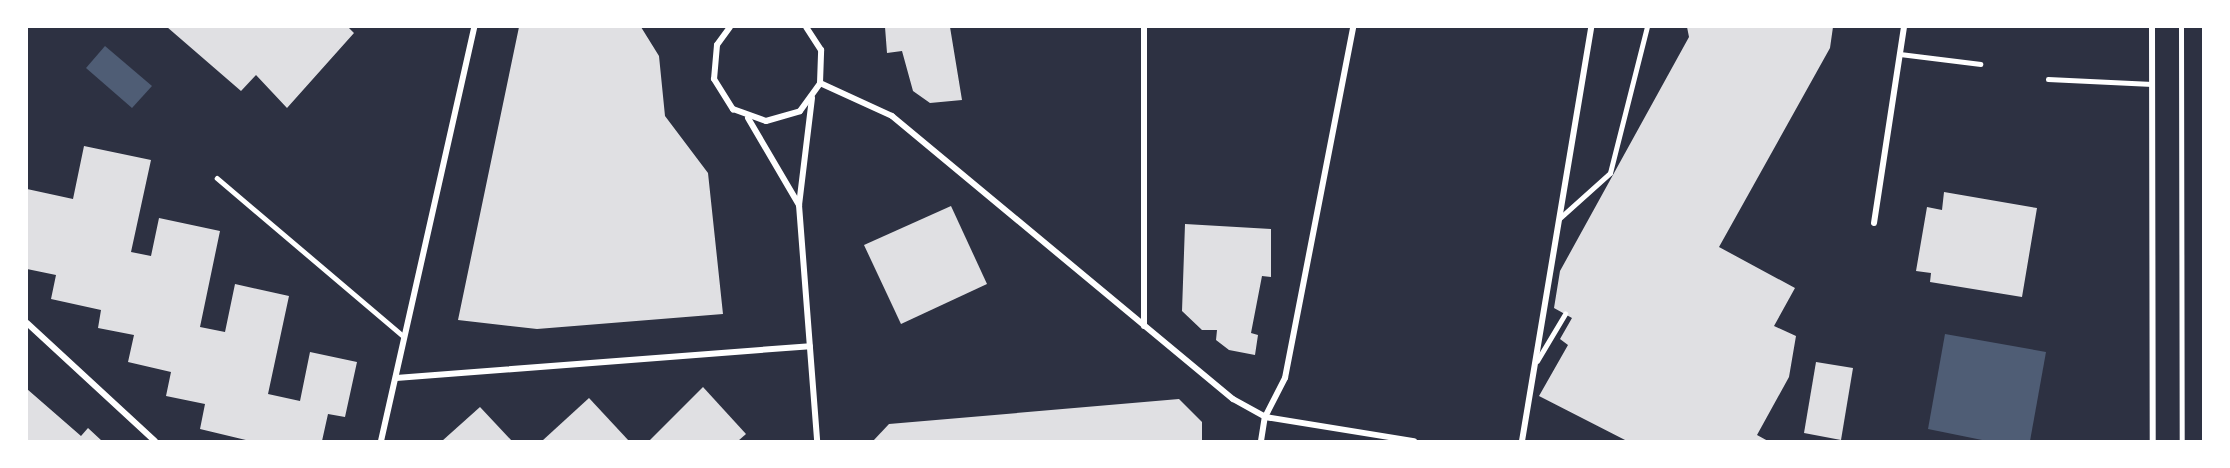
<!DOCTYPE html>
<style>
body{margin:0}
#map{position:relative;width:2230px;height:468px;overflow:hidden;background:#2d3142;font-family:Lato,sans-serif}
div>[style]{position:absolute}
.water>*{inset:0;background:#4f5d75}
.building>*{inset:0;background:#e0e0e3}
.service>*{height:4.5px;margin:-2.25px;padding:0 2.25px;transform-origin:2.25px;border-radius:2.25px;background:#fff}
.pedestrian>*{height:5px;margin:-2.5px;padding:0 2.5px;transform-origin:2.5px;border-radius:2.5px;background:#fff}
.minor>*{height:6px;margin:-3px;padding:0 3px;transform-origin:3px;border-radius:3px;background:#fff}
span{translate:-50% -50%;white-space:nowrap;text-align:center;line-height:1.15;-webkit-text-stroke:5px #fff;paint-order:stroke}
.frame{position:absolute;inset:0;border:28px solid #fff;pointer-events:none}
</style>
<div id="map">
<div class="water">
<div style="clip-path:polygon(105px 46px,152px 86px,132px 108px,86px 68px)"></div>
<div style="clip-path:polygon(1945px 334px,2046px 352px,2030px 441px,1987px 441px,1928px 429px)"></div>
</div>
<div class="building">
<div style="clip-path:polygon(167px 27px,348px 27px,354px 33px,287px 108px,256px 75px,241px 91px)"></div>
<div style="clip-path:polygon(519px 27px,641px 27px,659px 56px,665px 116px,708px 173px,723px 314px,537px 329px,458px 320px)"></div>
<div style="clip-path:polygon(885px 27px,950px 27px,962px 100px,930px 103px,913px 91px,902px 51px,887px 53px)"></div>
<div style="clip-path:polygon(1687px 27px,1833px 27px,1830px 48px,1719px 247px,1795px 288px,1774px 326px,1796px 336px,1789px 377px,1757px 435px,1768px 441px,1627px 441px,1539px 396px,1568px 345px,1560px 339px,1572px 318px,1554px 308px,1560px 271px,1689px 37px)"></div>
<div style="clip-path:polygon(84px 146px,151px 160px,131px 252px,151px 256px,159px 218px,220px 231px,200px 327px,225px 332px,235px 284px,289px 296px,268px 394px,300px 401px,310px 352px,357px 362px,345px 417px,328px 414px,322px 441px,250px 441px,200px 429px,205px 404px,166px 396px,171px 372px,128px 362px,134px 335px,98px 328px,101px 310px,51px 299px,56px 275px,27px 269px,27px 189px,73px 199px)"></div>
<div style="clip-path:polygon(1944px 192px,2037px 208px,2022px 297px,1930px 282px,1931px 273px,1916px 271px,1927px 207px,1942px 210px)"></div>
<div style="clip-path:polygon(951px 206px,987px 284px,901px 324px,864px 245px)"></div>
<div style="clip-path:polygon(1185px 224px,1271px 229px,1271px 277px,1262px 276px,1251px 333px,1258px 335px,1255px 355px,1229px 350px,1216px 340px,1217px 330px,1202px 330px,1182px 311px)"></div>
<div style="clip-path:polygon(1816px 362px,1853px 368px,1841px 440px,1804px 433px)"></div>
<div style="clip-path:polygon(703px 387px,746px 434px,738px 441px,649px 441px)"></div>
<div style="clip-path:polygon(27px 389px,81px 436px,88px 428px,102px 441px,27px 441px)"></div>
<div style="clip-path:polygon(589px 398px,629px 441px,542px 441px)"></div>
<div style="clip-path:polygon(1179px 399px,1202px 422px,1202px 441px,873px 441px,889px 424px)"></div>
<div style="clip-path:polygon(480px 407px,512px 441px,442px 441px)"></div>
</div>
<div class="service">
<div style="left:1900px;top:54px;width:81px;rotate:7.1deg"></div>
<div style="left:2048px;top:79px;width:104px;rotate:2.8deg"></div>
<div style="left:217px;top:178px;width:244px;rotate:40.3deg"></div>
<div style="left:1560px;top:218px;width:67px;rotate:-42deg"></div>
<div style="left:1610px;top:173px;width:151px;rotate:-75.8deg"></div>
<div style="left:1537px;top:361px;width:55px;rotate:-59.2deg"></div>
</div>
<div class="pedestrian">
<div style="left:2181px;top:27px;width:414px;rotate:89.9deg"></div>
</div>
<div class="minor">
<div style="left:730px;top:27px;width:22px;rotate:126deg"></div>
<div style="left:717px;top:45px;width:34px;rotate:95deg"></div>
<div style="left:714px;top:79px;width:36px;rotate:58deg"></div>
<div style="left:733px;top:109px;width:35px;rotate:20deg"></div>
<div style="left:766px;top:121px;width:35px;rotate:-16deg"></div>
<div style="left:800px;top:111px;width:34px;rotate:-54deg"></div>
<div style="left:820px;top:83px;width:33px;rotate:-88deg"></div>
<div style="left:821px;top:50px;width:27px;rotate:-123deg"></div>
<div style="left:2152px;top:27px;width:414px;rotate:89.9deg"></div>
<div style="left:820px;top:83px;width:79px;rotate:24.6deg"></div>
<div style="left:892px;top:116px;width:443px;rotate:39.7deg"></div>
<div style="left:1233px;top:399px;width:37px;rotate:29deg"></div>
<div style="left:1265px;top:417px;width:151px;rotate:9.2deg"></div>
<div style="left:812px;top:98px;width:108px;rotate:96.9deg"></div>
<div style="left:799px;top:205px;width:237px;rotate:85.6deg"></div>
<div style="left:748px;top:118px;width:101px;rotate:59.6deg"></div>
<div style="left:1874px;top:223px;width:198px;rotate:-81.3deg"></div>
<div style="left:27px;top:323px;width:174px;rotate:42.7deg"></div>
<div style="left:1144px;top:326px;width:299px;rotate:-90deg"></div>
<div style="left:396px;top:378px;width:415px;rotate:-4.4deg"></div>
<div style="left:381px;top:441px;width:424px;rotate:-77.3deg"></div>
<div style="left:1261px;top:441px;width:24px;rotate:-81deg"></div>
<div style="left:1265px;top:417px;width:44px;rotate:-62.9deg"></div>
<div style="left:1285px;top:378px;width:358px;rotate:-79deg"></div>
<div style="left:1522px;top:441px;width:420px;rotate:-80.5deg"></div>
</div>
<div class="frame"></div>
</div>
